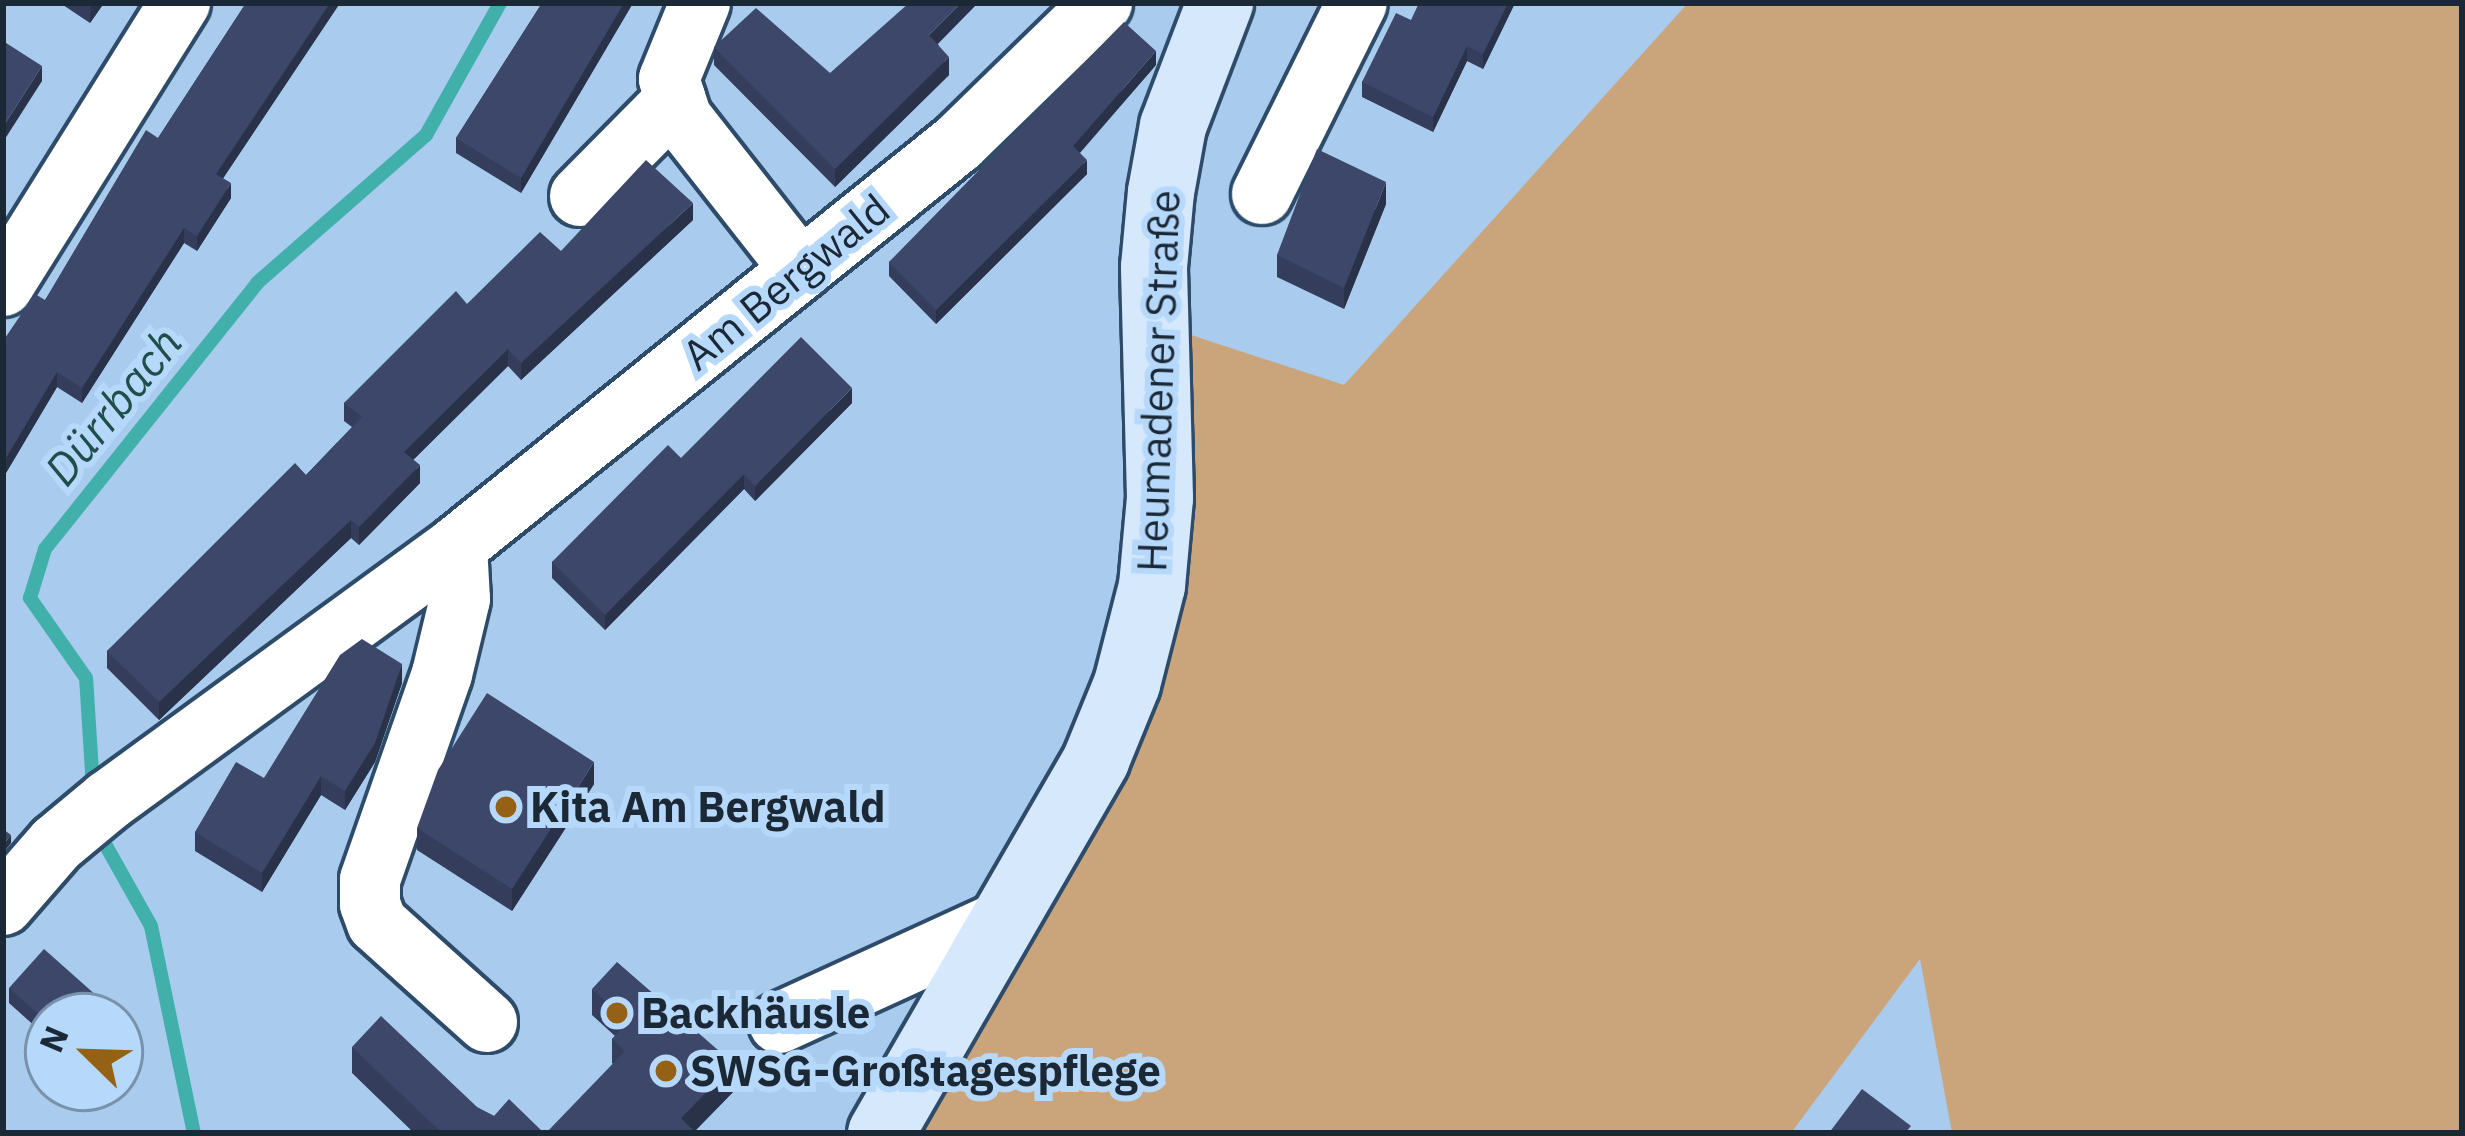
<!DOCTYPE html>
<meta charset="utf-8">
<style>
body{margin:0}
#map{position:relative;width:2465px;height:1136px;overflow:hidden;background:#a9cbee;font-family:"IBM Plex Sans",sans-serif}
div>[style]{position:absolute}
.green>*{inset:0;background:#caa57b}
.stream>*{height:14px;margin:-7px;padding:0 7px;transform-origin:7px;border-radius:7px;background:#42b0aa}
.roads{filter:drop-shadow(3px 0 #2e4c69) drop-shadow(-3px 0 #2e4c69) drop-shadow(0 3px #2e4c69) drop-shadow(0 -3px #2e4c69)}
.minor>*{height:60px;margin:-30px;padding:0 30px;transform-origin:30px;border-radius:30px;background:#fff}
.major>*{height:66px;margin:-33px;padding:0 33px;transform-origin:33px;border-radius:33px;background:#d6e8fb}
.wall>*{inset:0;background:#343d5b}
.shaded-wall>*{inset:0;background:#2a324a}
.building>*{inset:0;background:#3c476a}
.dots>*{width:33px;height:33px;translate:-50% -50%;box-sizing:border-box;border:6px solid #b6d8fb;border-radius:50%}
span{translate:-50% -50%;white-space:nowrap;text-align:center;line-height:1.15;-webkit-text-stroke:12px #b6d8fb;paint-order:stroke}
.street-label{font-size:42px;color:#1b2836}
.poi-label{font-size:42px;color:#1b2836;font-weight:700}
.left{translate:0 -50%;text-align:left}
.water-label{font-size:45px;color:#1f4e4b;font-style:italic}
.frame{position:absolute;inset:0;border:6px solid #1b2836;pointer-events:none}
.north{position:absolute;left:24px;top:992px;width:120px;height:120px;box-sizing:border-box;background:#b6d8fb;border:3px solid #7892ac;border-radius:50%;rotate:293deg;font-size:33px;font-weight:700;line-height:48px;text-align:center;color:#1b2836}
.north::after{content:'';display:block;margin:auto;width:42px;height:54px;background:#956115;clip-path:polygon(50% 0,100% 100%,50% 72%,0 100%)}
</style>
<div id="map">
<div class="green">
<div style="clip-path:polygon(1688px 3px,2462px 3px,2462px 1133px,1952px 1133px,1920px 959px,1791px 1133px,917px 1133px,1189px 457px,1191px 335px,1344px 385px)"></div>
</div>
<div class="stream">
<div style="left:93px;top:788px;width:110px;rotate:-93.6deg"></div>
<div style="left:86px;top:678px;width:98px;rotate:-125deg"></div>
<div style="left:30px;top:598px;width:51px;rotate:-73deg"></div>
<div style="left:45px;top:549px;width:340px;rotate:-51.4deg"></div>
<div style="left:257px;top:283px;width:225px;rotate:-41.2deg"></div>
<div style="left:426px;top:135px;width:151px;rotate:-60.7deg"></div>
<div style="left:96px;top:828px;width:112px;rotate:60.7deg"></div>
<div style="left:151px;top:926px;width:211px;rotate:78.3deg"></div>
</div>
<div class="roads">
<div class="minor">
<div style="left:700px;top:3px;width:82px;rotate:112.2deg"></div>
<div style="left:669px;top:79px;width:40px;rotate:72deg"></div>
<div style="left:681px;top:117px;width:194px;rotate:51.9deg"></div>
<div style="left:1262px;top:194px;width:213px;rotate:-63.6deg"></div>
<div style="left:580px;top:196px;width:136px;rotate:-45.3deg"></div>
<div style="left:3px;top:286px;width:334px;rotate:-58deg"></div>
<div style="left:457px;top:546px;width:53px;rotate:86.8deg"></div>
<div style="left:460px;top:599px;width:77px;rotate:103.5deg"></div>
<div style="left:442px;top:674px;width:218px;rotate:109.3deg"></div>
<div style="left:370px;top:880px;width:24px;rotate:90deg"></div>
<div style="left:370px;top:904px;width:20px;rotate:70deg"></div>
<div style="left:377px;top:923px;width:148px;rotate:42deg"></div>
<div style="left:3px;top:905px;width:81px;rotate:-49deg"></div>
<div style="left:56px;top:844px;width:69px;rotate:-39.7deg"></div>
<div style="left:109px;top:800px;width:431px;rotate:-36.1deg"></div>
<div style="left:457px;top:546px;width:643px;rotate:-38.81deg"></div>
<div style="left:958px;top:143px;width:201px;rotate:-44.2deg"></div>
<div style="left:779px;top:1023px;width:247px;rotate:-24.6deg"></div>
</div>
<div class="major">
<div style="left:881px;top:1133px;width:431px;rotate:-60deg"></div>
<div style="left:1096px;top:760px;width:82px;rotate:-67.8deg"></div>
<div style="left:1127px;top:684px;width:101px;rotate:-75.7deg"></div>
<div style="left:1152px;top:586px;width:88px;rotate:-84.8deg"></div>
<div style="left:1160px;top:498px;width:231px;rotate:-91.5deg"></div>
<div style="left:1154px;top:267px;width:75px;rotate:-84.7deg"></div>
<div style="left:1161px;top:192px;width:67px;rotate:-79.7deg"></div>
<div style="left:1173px;top:126px;width:132px;rotate:-69.1deg"></div>
</div>
</div>
<div class="wall">
<div style="clip-path:polygon(60px 3px,104px 3px,90px 23px)"></div>
<div style="clip-path:polygon(246px 3px,340px 3px,223px 178px,231px 198px,197px 251px,184px 243px,82px 403px,57px 387px,3px 478px,3px 341px,45px 300px,158px 138px)"></div>
<div style="clip-path:polygon(542px 3px,633px 3px,521px 193px,456px 153px,456px 138px)"></div>
<div style="clip-path:polygon(1515px 3px,1483px 69px,1467px 61px,1433px 132px,1362px 97px,1362px 82px,1411px 20px)"></div>
<div style="clip-path:polygon(938px 44px,949px 75px,835px 187px,714px 65px,714px 47px,830px 73px)"></div>
<div style="clip-path:polygon(1156px 65px,1080px 153px,1087px 174px,936px 324px,889px 276px,889px 262px)"></div>
<div style="clip-path:polygon(1386px 204px,1344px 309px,1277px 277px,1277px 255px)"></div>
<div style="clip-path:polygon(693px 220px,521px 380px,508px 366px,413px 460px,420px 483px,359px 545px,351px 538px,159px 720px,107px 668px,107px 651px,306px 475px,352px 427px,344px 421px,344px 403px,467px 304px,561px 251px)"></div>
<div style="clip-path:polygon(852px 403px,755px 501px,744px 489px,605px 630px,552px 578px,552px 562px,681px 458px)"></div>
<div style="clip-path:polygon(402px 683px,375px 762px,345px 810px,321px 795px,262px 892px,195px 851px,195px 832px,264px 778px)"></div>
<div style="clip-path:polygon(594px 784px,512px 911px,417px 850px,417px 828px)"></div>
<div style="clip-path:polygon(9px 988px,98px 1012px,94px 1016px,48px 1016px,48px 1038px,9px 1003px)"></div>
<div style="clip-path:polygon(592px 989px,734px 1091px,693px 1133px,612px 1063px,612px 1039px,615px 1036px,592px 1015px)"></div>
<div style="clip-path:polygon(352px 1047px,494px 1116px,544px 1133px,414px 1133px,352px 1073px)"></div>
</div>
<div class="shaded-wall">
<div style="clip-path:polygon(91px 3px,104px 3px,90px 23px)"></div>
<div style="clip-path:polygon(330px 3px,340px 3px,216px 189px,216px 174px)"></div>
<div style="clip-path:polygon(624px 3px,633px 3px,521px 193px,521px 178px)"></div>
<div style="clip-path:polygon(961px 3px,978px 3px,929px 53px,929px 35px)"></div>
<div style="clip-path:polygon(1508px 3px,1515px 3px,1483px 69px,1483px 54px)"></div>
<div style="clip-path:polygon(1467px 46px,1467px 61px,1433px 132px,1433px 117px)"></div>
<div style="clip-path:polygon(1156px 51px,1156px 65px,1073px 160px,1073px 146px)"></div>
<div style="clip-path:polygon(949px 57px,949px 75px,835px 187px,835px 169px)"></div>
<div style="clip-path:polygon(42px 66px,42px 81px,3px 142px,3px 127px)"></div>
<div style="clip-path:polygon(1087px 160px,1087px 174px,936px 324px,936px 310px)"></div>
<div style="clip-path:polygon(1386px 182px,1386px 204px,1344px 309px,1344px 288px)"></div>
<div style="clip-path:polygon(231px 183px,231px 198px,197px 251px,197px 236px)"></div>
<div style="clip-path:polygon(693px 203px,693px 220px,521px 380px,521px 363px)"></div>
<div style="clip-path:polygon(184px 228px,184px 243px,82px 403px,82px 388px)"></div>
<div style="clip-path:polygon(508px 349px,508px 366px,404px 469px,404px 452px)"></div>
<div style="clip-path:polygon(57px 372px,57px 387px,3px 478px,3px 463px)"></div>
<div style="clip-path:polygon(852px 388px,852px 403px,755px 501px,755px 486px)"></div>
<div style="clip-path:polygon(420px 465px,420px 483px,359px 545px,359px 527px)"></div>
<div style="clip-path:polygon(744px 474px,744px 489px,605px 630px,605px 615px)"></div>
<div style="clip-path:polygon(351px 520px,351px 538px,159px 720px,159px 702px)"></div>
<div style="clip-path:polygon(402px 664px,402px 683px,375px 762px,345px 810px,345px 791px)"></div>
<div style="clip-path:polygon(594px 762px,594px 784px,512px 911px,512px 889px)"></div>
<div style="clip-path:polygon(321px 776px,321px 795px,262px 892px,262px 873px)"></div>
<div style="clip-path:polygon(11px 835px,11px 843px,3px 853px,3px 845px)"></div>
<div style="clip-path:polygon(98px 997px,98px 1012px,94px 1016px,81px 1016px)"></div>
<div style="clip-path:polygon(734px 1064px,734px 1091px,693px 1133px,681px 1133px,681px 1118px)"></div>
</div>
<div class="building">
<div style="clip-path:polygon(246px 3px,330px 3px,216px 174px,231px 183px,197px 236px,184px 228px,82px 388px,57px 372px,3px 463px,3px 341px,35px 294px,45px 300px,146px 130px,158px 138px)"></div>
<div style="clip-path:polygon(542px 3px,624px 3px,521px 178px,456px 138px)"></div>
<div style="clip-path:polygon(909px 3px,961px 3px,929px 35px,949px 57px,835px 169px,714px 47px,756px 8px,830px 73px)"></div>
<div style="clip-path:polygon(1419px 3px,1508px 3px,1483px 54px,1467px 46px,1433px 117px,1362px 82px,1396px 13px,1411px 20px)"></div>
<div style="clip-path:polygon(1124px 22px,1156px 51px,1073px 146px,1087px 160px,936px 310px,889px 262px)"></div>
<div style="clip-path:polygon(3px 41px,42px 66px,3px 127px)"></div>
<div style="clip-path:polygon(1317px 149px,1386px 182px,1344px 288px,1277px 255px)"></div>
<div style="clip-path:polygon(646px 160px,693px 203px,521px 363px,508px 349px,404px 452px,420px 465px,359px 527px,351px 520px,159px 702px,107px 651px,295px 463px,306px 475px,362px 417px,344px 403px,456px 291px,467px 304px,540px 232px,561px 251px)"></div>
<div style="clip-path:polygon(801px 337px,852px 388px,755px 486px,744px 474px,605px 615px,552px 562px,668px 445px,681px 458px)"></div>
<div style="clip-path:polygon(362px 639px,402px 664px,375px 743px,345px 791px,321px 776px,262px 873px,195px 832px,236px 762px,264px 778px,340px 655px)"></div>
<div style="clip-path:polygon(487px 693px,594px 762px,512px 889px,417px 828px,438px 770px)"></div>
<div style="clip-path:polygon(3px 829px,11px 835px,3px 845px)"></div>
<div style="clip-path:polygon(44px 949px,98px 997px,81px 1016px,48px 1016px,48px 1023px,9px 988px)"></div>
<div style="clip-path:polygon(617px 962px,734px 1064px,681px 1118px,693px 1130px,691px 1133px,546px 1133px,625px 1051px,612px 1039px,628px 1022px,592px 989px)"></div>
<div style="clip-path:polygon(381px 1016px,477px 1107px,494px 1116px,509px 1099px,544px 1133px,442px 1133px,352px 1047px)"></div>
<div style="clip-path:polygon(1862px 1089px,1911px 1126px,1905px 1133px,1829px 1133px)"></div>
</div>
<div class="dots">
<div style="left:506px;top:807px;background:#956115"></div>
<div style="left:617px;top:1013px;background:#956115"></div>
<div style="left:666px;top:1071px;background:#956115"></div>
</div>
<div class="street-label">
<span style="left:786px;top:282px;rotate:-39deg">Am Bergwald</span>
<span style="left:1158px;top:381px;rotate:-88deg">Heumadener Straße</span>
</div>
<div class="poi-label">
<span class="left" style="left:530px;top:807px">Kita Am Bergwald</span>
<span class="left" style="left:641px;top:1013px">Backhäusle</span>
<span class="left" style="left:690px;top:1071px">SWSG-Großtagespflege</span>
</div>
<div class="water-label">
<span style="left:113px;top:406px;rotate:-51deg">Dürrbach</span>
</div>
<div class="frame"></div>
<div class="north">N</div>
</div>
